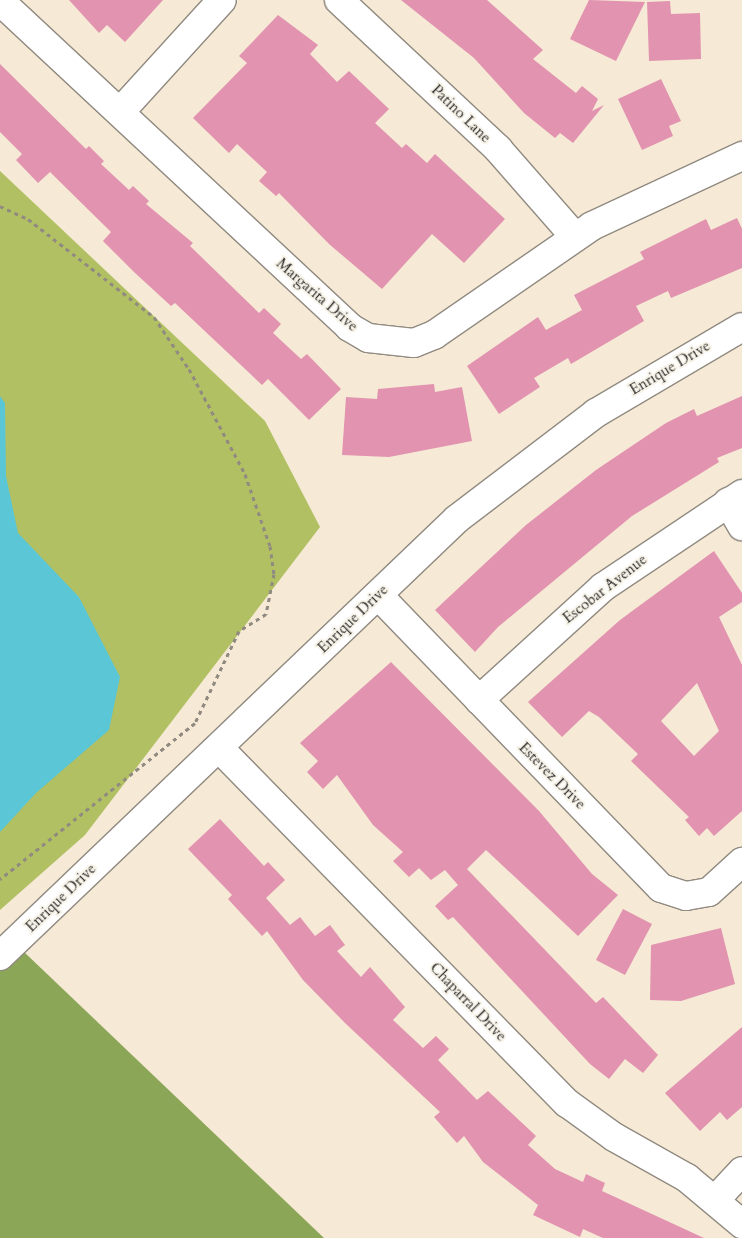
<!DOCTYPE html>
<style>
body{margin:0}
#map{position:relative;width:742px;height:1238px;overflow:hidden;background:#f6e9d6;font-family:Cardo,serif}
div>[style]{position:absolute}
.green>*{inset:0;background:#b1c062}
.forest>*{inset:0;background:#8ca658}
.water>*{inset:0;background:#5bc6d5}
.building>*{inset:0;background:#e193af}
.path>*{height:3px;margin-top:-1.5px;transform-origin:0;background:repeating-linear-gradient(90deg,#908a80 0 4px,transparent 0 8px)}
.roads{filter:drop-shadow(1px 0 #908a80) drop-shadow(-1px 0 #908a80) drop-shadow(0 1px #908a80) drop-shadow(0 -1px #908a80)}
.minor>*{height:28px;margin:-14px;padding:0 14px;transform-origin:14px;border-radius:14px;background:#fff}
span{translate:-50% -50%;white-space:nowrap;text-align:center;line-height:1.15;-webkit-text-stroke:4px #f7f3e8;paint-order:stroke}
.street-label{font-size:15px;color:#2b2b2b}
</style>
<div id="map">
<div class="green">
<div style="clip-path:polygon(0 171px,265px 421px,320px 527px,85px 835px,0 910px)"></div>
</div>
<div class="forest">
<div style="clip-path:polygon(23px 951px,324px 1238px,0 1238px,0 971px)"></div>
</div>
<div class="water">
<div style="clip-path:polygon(0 396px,5px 403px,6px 476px,18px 533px,79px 597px,120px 677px,109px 730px,36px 793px,0 832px)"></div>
</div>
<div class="building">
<div style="clip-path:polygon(69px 0,163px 0,125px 42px,107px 25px,99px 33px)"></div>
<div style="clip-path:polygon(401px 0,487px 0,543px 50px,533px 59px,576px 93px,582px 86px,598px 99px,592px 111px,604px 105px,573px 143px,560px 133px,555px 138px,524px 113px,474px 58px)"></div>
<div style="clip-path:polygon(589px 0,645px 2px,616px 61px,570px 39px)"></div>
<div style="clip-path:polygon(670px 1px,671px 14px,700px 13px,701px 59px,649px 61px,647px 2px)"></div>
<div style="clip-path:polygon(278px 15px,318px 45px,310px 54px,337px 82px,349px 71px,389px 109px,375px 123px,402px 148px,406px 144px,427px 163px,435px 154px,505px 219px,464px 263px,432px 234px,382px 289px,329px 244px,279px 193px,276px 196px,259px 181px,267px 172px,237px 144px,229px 153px,193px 118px,247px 63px,239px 56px)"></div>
<div style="clip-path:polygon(0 64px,86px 149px,89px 146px,104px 161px,101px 164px,129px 190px,133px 186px,149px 201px,146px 204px,193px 243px,190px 246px,259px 313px,264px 308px,281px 324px,273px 333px,301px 359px,307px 354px,341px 389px,309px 420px,268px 379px,262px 385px,175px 303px,171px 306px,134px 272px,103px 241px,111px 232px,50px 172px,38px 183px,16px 160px,22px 154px,0 132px)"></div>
<div style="clip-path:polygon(661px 79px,681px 121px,669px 126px,673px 136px,642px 150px,618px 99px)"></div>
<div style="clip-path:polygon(737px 218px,742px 229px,742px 268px,671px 298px,668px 291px,636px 306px,644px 321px,571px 364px,568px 358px,534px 378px,540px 387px,499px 414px,467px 366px,538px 317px,546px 330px,582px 310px,574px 295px,644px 259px,640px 252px,706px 219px,711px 230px)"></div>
<div style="clip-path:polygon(434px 384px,435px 392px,462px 387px,472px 441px,389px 457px,342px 455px,346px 397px,377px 399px,378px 389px)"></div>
<div style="clip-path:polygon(742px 396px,742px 448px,717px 458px,719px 462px,632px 516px,498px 627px,475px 652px,435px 610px,526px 525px,596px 470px,666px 423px,694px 409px,697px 416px)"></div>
<div style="clip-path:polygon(evenodd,714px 551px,742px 593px,742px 602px,719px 617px,742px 665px,742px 811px,714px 836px,707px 828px,699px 836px,685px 820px,689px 817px,631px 761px,638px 754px,599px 717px,589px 711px,562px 737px,528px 702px,620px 620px,714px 551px,697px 683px,719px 731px,694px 756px,661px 721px,697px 683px)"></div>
<div style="clip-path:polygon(391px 662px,539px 811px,592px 874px,618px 895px,578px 936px,486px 850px,467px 869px,596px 1003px,603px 997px,658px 1055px,643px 1073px,625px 1059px,609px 1079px,590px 1064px,453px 917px,448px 920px,435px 906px,458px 885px,445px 870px,431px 880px,419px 868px,409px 877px,393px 861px,403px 852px,373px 825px,337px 775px,323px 789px,307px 772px,318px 761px,300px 743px)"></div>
<div style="clip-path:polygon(220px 819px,264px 866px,268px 862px,285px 880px,266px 898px,290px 925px,300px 917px,315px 936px,330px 925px,345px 945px,337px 951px,361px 977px,370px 967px,405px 1007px,393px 1020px,423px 1048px,436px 1036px,449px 1049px,438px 1060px,477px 1100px,488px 1091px,536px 1136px,528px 1145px,555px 1169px,583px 1182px,586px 1174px,605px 1183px,602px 1191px,704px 1238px,603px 1238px,583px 1229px,580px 1237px,533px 1215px,538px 1205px,483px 1162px,464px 1136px,457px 1143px,434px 1117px,440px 1112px,345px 1023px,303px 980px,267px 931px,262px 936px,228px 899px,232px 895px,188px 849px)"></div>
<div style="clip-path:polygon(623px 909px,652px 924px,625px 975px,596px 960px)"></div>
<div style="clip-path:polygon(721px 928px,735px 984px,681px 1001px,650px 1000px,651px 945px)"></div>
<div style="clip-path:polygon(742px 1027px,742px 1107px,727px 1120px,720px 1112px,700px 1131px,665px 1093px)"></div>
</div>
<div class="path">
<div style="left:0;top:206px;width:31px;rotate:25deg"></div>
<div style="left:28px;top:219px;width:160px;rotate:37.9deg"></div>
<div style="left:154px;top:317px;width:63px;rotate:56.1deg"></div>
<div style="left:189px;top:369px;width:119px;rotate:61.9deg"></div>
<div style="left:245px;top:474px;width:76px;rotate:70.9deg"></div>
<div style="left:270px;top:546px;width:28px;rotate:82deg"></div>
<div style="left:274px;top:574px;width:41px;rotate:101.3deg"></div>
<div style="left:266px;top:614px;width:32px;rotate:148deg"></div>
<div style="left:239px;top:631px;width:102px;rotate:115.6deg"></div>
<div style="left:195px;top:723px;width:250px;rotate:141.3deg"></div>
</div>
<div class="roads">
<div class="minor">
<div style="left:339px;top:0;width:218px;rotate:43.1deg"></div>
<div style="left:498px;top:149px;width:117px;rotate:48.8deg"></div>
<div style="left:0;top:1px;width:478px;rotate:43deg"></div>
<div style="left:349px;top:327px;width:22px;rotate:30deg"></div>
<div style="left:368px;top:338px;width:46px;rotate:6.2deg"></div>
<div style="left:414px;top:343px;width:22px;rotate:-22deg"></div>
<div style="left:434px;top:335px;width:192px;rotate:-34.6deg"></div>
<div style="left:592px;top:226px;width:166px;rotate:-25deg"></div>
<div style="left:120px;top:112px;width:151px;rotate:-47.7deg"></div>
<div style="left:728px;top:502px;width:28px;rotate:60deg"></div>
<div style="left:378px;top:595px;width:407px;rotate:46deg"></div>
<div style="left:661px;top:888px;width:26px;rotate:18deg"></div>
<div style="left:686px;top:896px;width:23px;rotate:-10deg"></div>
<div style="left:709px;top:892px;width:45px;rotate:-42.3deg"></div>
<div style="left:479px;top:700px;width:168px;rotate:-42.3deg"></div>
<div style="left:603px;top:587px;width:167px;rotate:-33.8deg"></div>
<div style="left:220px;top:749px;width:496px;rotate:45.6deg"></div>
<div style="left:567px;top:1103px;width:58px;rotate:35.9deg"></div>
<div style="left:614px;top:1137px;width:84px;rotate:29.3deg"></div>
<div style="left:687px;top:1178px;width:72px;rotate:39.9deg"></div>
<div style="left:0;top:956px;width:632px;rotate:-43.72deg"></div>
<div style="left:457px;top:519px;width:175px;rotate:-37.3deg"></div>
<div style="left:596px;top:413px;width:169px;rotate:-30.5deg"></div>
<div style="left:716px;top:1199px;width:38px;rotate:-47deg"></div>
</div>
</div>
<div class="street-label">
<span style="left:461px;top:114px;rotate:44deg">Patino Lane</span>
<span style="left:317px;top:295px;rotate:41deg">Margarita Drive</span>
<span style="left:670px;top:368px;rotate:-31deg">Enrique Drive</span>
<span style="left:605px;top:589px;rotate:-38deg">Escobar Avenue</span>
<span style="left:353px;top:619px;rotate:-44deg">Enrique Drive</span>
<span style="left:552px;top:776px;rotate:45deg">Estevez Drive</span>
<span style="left:61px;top:898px;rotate:-44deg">Enrique Drive</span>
<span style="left:468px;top:1002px;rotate:46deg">Chaparral Drive</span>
</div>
</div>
